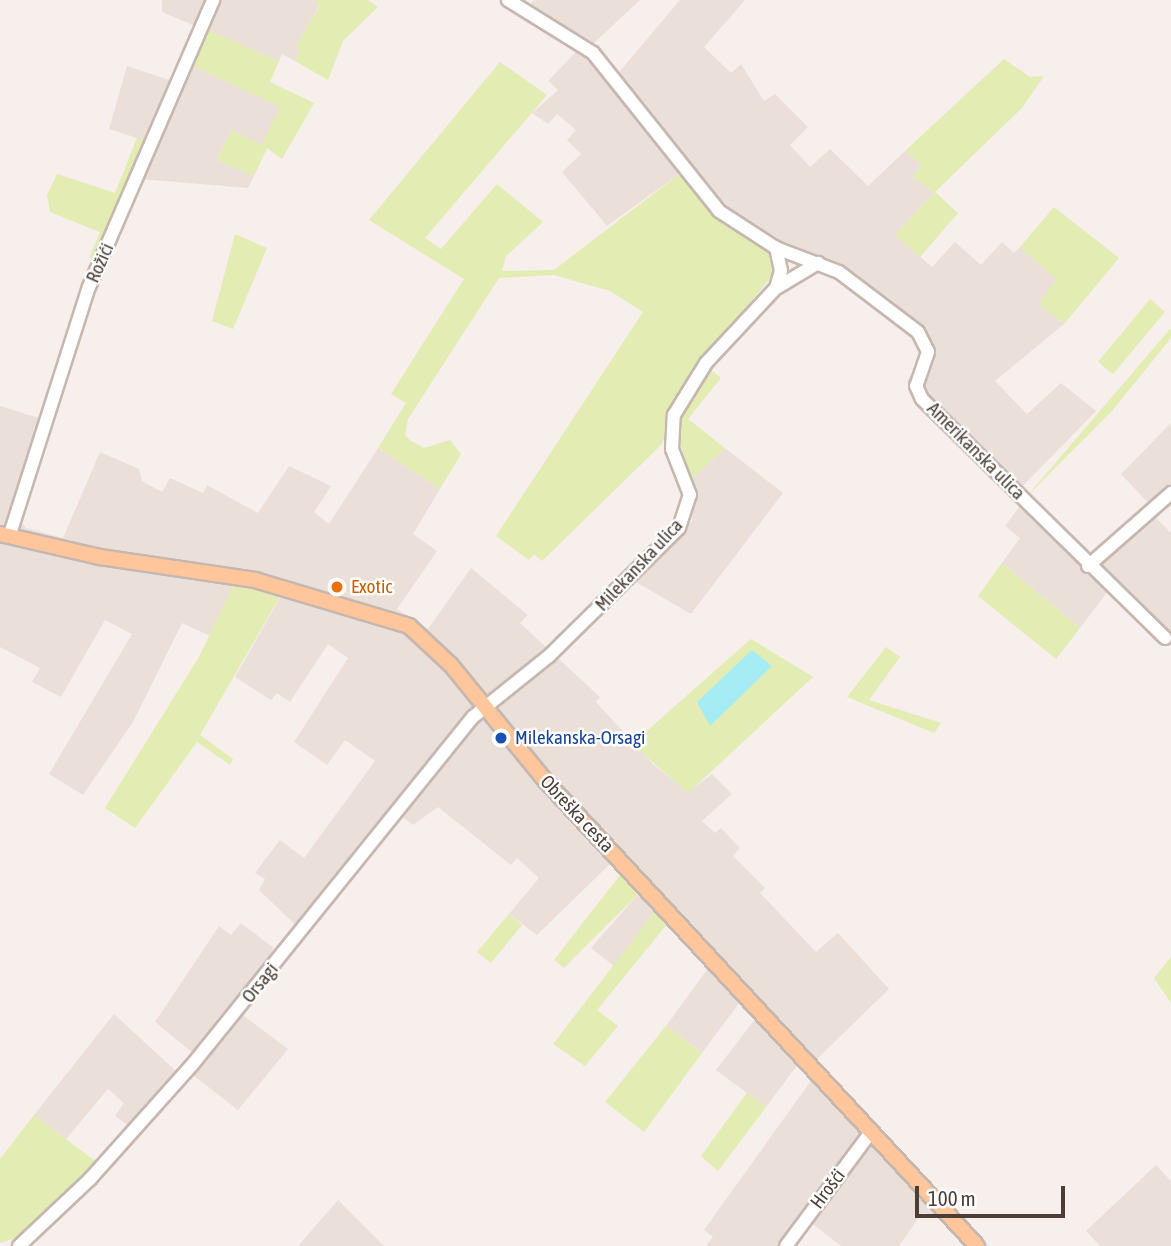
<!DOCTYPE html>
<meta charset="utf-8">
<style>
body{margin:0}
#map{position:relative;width:1171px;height:1246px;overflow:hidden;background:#f6efeb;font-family:"Asap Condensed",sans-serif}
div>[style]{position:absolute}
.residential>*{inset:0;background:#eae0d9}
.green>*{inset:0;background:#e3ecb2}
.water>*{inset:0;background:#a5ecf5}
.roads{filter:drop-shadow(2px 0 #c6b7af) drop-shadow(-2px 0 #c6b7af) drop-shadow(0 2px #c6b7af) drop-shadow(0 -2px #c6b7af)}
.minor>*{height:12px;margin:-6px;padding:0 6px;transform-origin:6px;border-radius:6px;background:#fff}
.major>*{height:14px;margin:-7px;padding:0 7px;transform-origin:7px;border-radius:7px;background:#ffc59b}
.dots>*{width:19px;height:19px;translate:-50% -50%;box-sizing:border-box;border:4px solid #fff;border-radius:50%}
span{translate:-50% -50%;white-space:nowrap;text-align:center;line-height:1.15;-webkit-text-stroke:5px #fff;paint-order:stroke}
.street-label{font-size:19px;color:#4b3e38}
.food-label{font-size:19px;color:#c56008}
.left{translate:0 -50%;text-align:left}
.transit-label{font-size:19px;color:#164399}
.scale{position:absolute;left:915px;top:1186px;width:150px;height:32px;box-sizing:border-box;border:4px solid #4b3e38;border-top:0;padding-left:9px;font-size:21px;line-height:24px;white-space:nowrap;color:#4b3e38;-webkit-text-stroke:5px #fff;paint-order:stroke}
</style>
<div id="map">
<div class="residential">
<div style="clip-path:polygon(162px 0,313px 0,320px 4px,296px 47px,301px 51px,295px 61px,282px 54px,279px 61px,162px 12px)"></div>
<div style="clip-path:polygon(534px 0,640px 0,593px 44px,615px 77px,680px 0,745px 0,704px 47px,731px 73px,741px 64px,764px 101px,775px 94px,808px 127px,790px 145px,810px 167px,830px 149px,868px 186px,905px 151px,922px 165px,913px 176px,934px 193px,895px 235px,932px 267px,955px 242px,981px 265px,1002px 242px,1014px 253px,1020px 247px,1057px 279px,1040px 304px,1064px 324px,995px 381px,1027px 414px,1061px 383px,1096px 411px,1015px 494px,907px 381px,922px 360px,919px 340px,854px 285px,767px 236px,682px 172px,607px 226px,562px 172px,581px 154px,567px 140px,576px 130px,557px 114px,548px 124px,532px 113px,558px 90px,548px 81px,578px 50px,521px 15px)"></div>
<div style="clip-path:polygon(189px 64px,281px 107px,262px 146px,231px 130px,217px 160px,254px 176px,248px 188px,140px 179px)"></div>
<div style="clip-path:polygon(127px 66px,172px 81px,149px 142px,109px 129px)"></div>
<div style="clip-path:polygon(0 406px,42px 419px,19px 519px,26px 528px,63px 538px,100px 452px,139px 469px,142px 481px,162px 492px,170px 478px,203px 493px,207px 485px,258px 513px,289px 466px,331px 486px,314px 512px,329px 524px,378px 448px,440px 489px,413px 534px,437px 551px,397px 609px,428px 629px,471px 568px,528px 615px,520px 623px,600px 697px,596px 702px,653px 764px,688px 792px,712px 774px,732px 794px,702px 821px,715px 833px,721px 828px,740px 848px,733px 856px,765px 888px,760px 893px,816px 952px,838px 933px,889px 989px,814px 1062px,988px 1246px,966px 1246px,942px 1216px,922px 1213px,899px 1246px,841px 1246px,809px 1221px,790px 1246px,706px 1246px,713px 1237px,704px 1230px,813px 1078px,798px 1064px,766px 1107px,716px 1070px,756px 1018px,740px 1002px,702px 1053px,666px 1026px,709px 967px,656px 910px,614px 966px,591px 948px,638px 894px,610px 864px,537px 935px,509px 914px,539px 878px,517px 858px,511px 865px,438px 807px,413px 825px,398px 814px,303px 932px,259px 890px,265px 879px,255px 873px,280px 840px,304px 858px,375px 761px,345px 740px,327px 765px,294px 742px,348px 658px,328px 644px,290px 702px,277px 693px,271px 700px,235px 677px,282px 594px,235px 584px,210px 636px,182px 623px,133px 722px,83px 795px,49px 774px,132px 634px,105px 620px,61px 697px,32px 682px,40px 668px,0 647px)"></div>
<div style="clip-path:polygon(1171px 423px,1171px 488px,1150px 505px,1121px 474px)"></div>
<div style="clip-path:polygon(725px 448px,783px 493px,691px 614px,636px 582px,692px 521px,691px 480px)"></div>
<div style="clip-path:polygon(1023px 502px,1109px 590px,1080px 628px,1002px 563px,1020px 538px,1005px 526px)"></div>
<div style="clip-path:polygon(1153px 515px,1171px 533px,1171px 630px,1166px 634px,1094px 566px)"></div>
<div style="clip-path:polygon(241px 923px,280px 953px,240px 1013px,288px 1049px,238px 1110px,184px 1068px,194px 1054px,155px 1022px,219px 926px,231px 935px)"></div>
<div style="clip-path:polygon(114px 1014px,179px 1074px,130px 1127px,115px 1116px,124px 1103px,108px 1089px,66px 1139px,34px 1115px)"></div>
<div style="clip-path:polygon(1156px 1165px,1171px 1181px,1171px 1246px,1100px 1246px,1086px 1231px)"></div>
<div style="clip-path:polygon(338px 1200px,384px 1246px,298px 1246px)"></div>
</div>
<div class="green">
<div style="clip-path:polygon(313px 0,368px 0,378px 7px,343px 41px,328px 80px,295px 61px,301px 51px,295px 48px,320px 5px)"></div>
<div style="clip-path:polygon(205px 29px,279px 61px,270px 82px,314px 103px,282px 159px,267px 148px,254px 176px,217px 160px,231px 130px,262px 145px,280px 107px,189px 64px)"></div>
<div style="clip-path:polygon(1004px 59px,1030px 77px,1044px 76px,1022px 108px,935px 192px,958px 213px,920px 257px,895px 235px,934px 193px,913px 176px,922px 165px,905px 151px)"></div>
<div style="clip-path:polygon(500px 62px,547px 95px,425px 238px,441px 249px,497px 184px,543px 222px,506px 256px,502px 271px,554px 270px,682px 172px,709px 210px,771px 249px,775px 272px,685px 383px,662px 444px,542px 561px,534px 554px,529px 560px,496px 536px,643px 312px,610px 291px,554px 275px,499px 278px,408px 419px,405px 435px,411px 441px,424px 448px,450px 440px,461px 454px,440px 489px,378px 448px,406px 403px,391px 394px,464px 279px,369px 220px)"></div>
<div style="clip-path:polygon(137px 138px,149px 142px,97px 261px,89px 258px,100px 232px,50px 212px,47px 195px,57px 174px,115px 193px)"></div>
<div style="clip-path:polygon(1054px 207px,1119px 258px,1064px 324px,1039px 304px,1056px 279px,1020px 247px)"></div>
<div style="clip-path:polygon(235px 234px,267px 248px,233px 329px,212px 321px)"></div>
<div style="clip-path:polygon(1150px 299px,1165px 312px,1113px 374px,1098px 362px)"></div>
<div style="clip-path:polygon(1171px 328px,1171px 338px,1112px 411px,1027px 496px)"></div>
<div style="clip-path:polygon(711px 370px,721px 378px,688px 419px,725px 448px,691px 480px,676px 428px,682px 406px)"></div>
<div style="clip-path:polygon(1002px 563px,1080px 628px,1056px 659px,978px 596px)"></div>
<div style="clip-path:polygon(234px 584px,282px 593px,200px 735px,233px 759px,230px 765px,197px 742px,135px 828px,105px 808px,199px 657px)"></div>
<div style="clip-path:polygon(751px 639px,813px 677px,688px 793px,632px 744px)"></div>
<div style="clip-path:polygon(886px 647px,900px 657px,869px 700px,941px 723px,934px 733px,847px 697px)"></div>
<div style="clip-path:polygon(620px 875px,638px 894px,564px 968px,554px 960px)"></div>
<div style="clip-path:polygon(656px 910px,668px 923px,597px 1010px,618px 1026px,585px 1066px,553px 1044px)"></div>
<div style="clip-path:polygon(509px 914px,522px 925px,491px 963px,477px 952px)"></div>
<div style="clip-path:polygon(1171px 957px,1171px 1003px,1154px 978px)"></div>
<div style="clip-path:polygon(666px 1026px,702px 1053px,644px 1132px,605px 1102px)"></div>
<div style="clip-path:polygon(747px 1093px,766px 1107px,718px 1171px,701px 1156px)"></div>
<div style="clip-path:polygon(34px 1115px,99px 1164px,23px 1235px,0 1243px,0 1159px)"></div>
</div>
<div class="water">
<div style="clip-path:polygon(752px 650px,772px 666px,710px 726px,697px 702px)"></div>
</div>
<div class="roads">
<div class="minor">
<div style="left:508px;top:0;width:100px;rotate:31.9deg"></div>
<div style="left:593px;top:53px;width:202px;rotate:51.4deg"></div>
<div style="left:719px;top:211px;width:68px;rotate:33deg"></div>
<div style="left:776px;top:248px;width:67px;rotate:20.9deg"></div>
<div style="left:839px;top:272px;width:99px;rotate:37.2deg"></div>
<div style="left:918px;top:332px;width:22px;rotate:63deg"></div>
<div style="left:928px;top:352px;width:36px;rotate:109deg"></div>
<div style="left:916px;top:386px;width:14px;rotate:65deg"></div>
<div style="left:922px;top:399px;width:341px;rotate:44.5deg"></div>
<div style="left:778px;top:287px;width:47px;rotate:-31deg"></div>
<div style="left:10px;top:534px;width:259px;rotate:-72.3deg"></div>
<div style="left:89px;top:287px;width:313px;rotate:-66.6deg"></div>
<div style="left:1088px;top:566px;width:111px;rotate:-41.3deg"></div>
<div style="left:19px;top:1246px;width:98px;rotate:-43.3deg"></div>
<div style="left:90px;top:1179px;width:153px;rotate:-48.2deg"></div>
<div style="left:192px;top:1065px;width:447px;rotate:-51.1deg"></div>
<div style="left:473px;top:717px;width:97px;rotate:-38.8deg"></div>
<div style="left:549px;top:656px;width:182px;rotate:-44.6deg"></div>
<div style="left:679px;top:528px;width:35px;rotate:-72deg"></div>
<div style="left:690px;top:495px;width:49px;rotate:-111.4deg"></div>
<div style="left:672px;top:449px;width:34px;rotate:-87deg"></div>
<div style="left:674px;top:415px;width:61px;rotate:-58.4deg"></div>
<div style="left:706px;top:363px;width:103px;rotate:-47deg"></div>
<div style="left:776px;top:288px;width:18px;rotate:-74deg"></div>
<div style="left:781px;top:271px;width:24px;rotate:-102deg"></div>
<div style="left:786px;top:1246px;width:142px;rotate:-53.3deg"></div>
</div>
<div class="major">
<div style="left:0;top:534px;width:103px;rotate:13deg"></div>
<div style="left:100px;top:557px;width:157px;rotate:8.4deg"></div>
<div style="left:255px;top:580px;width:161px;rotate:16.6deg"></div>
<div style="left:409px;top:626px;width:57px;rotate:42.9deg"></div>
<div style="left:451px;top:665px;width:147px;rotate:50.8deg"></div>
<div style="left:544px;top:779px;width:637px;rotate:47.16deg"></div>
</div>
</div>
<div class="dots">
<div style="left:337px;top:587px;background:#e8710a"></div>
<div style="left:501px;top:738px;background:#1a4fb4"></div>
</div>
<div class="street-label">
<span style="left:100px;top:263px;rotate:-66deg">Rožići</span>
<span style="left:976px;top:451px;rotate:45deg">Amerikanska ulica</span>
<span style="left:639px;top:565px;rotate:-47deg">Milekanska ulica</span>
<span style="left:577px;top:814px;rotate:47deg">Obreška cesta</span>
<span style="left:260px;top:983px;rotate:-51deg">Orsagi</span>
<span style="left:828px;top:1189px;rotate:-53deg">Hrošći</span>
</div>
<div class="food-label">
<span class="left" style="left:351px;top:587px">Exotic</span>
</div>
<div class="transit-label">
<span class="left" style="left:515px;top:738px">Milekanska-Orsagi</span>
</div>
<div class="scale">100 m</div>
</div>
